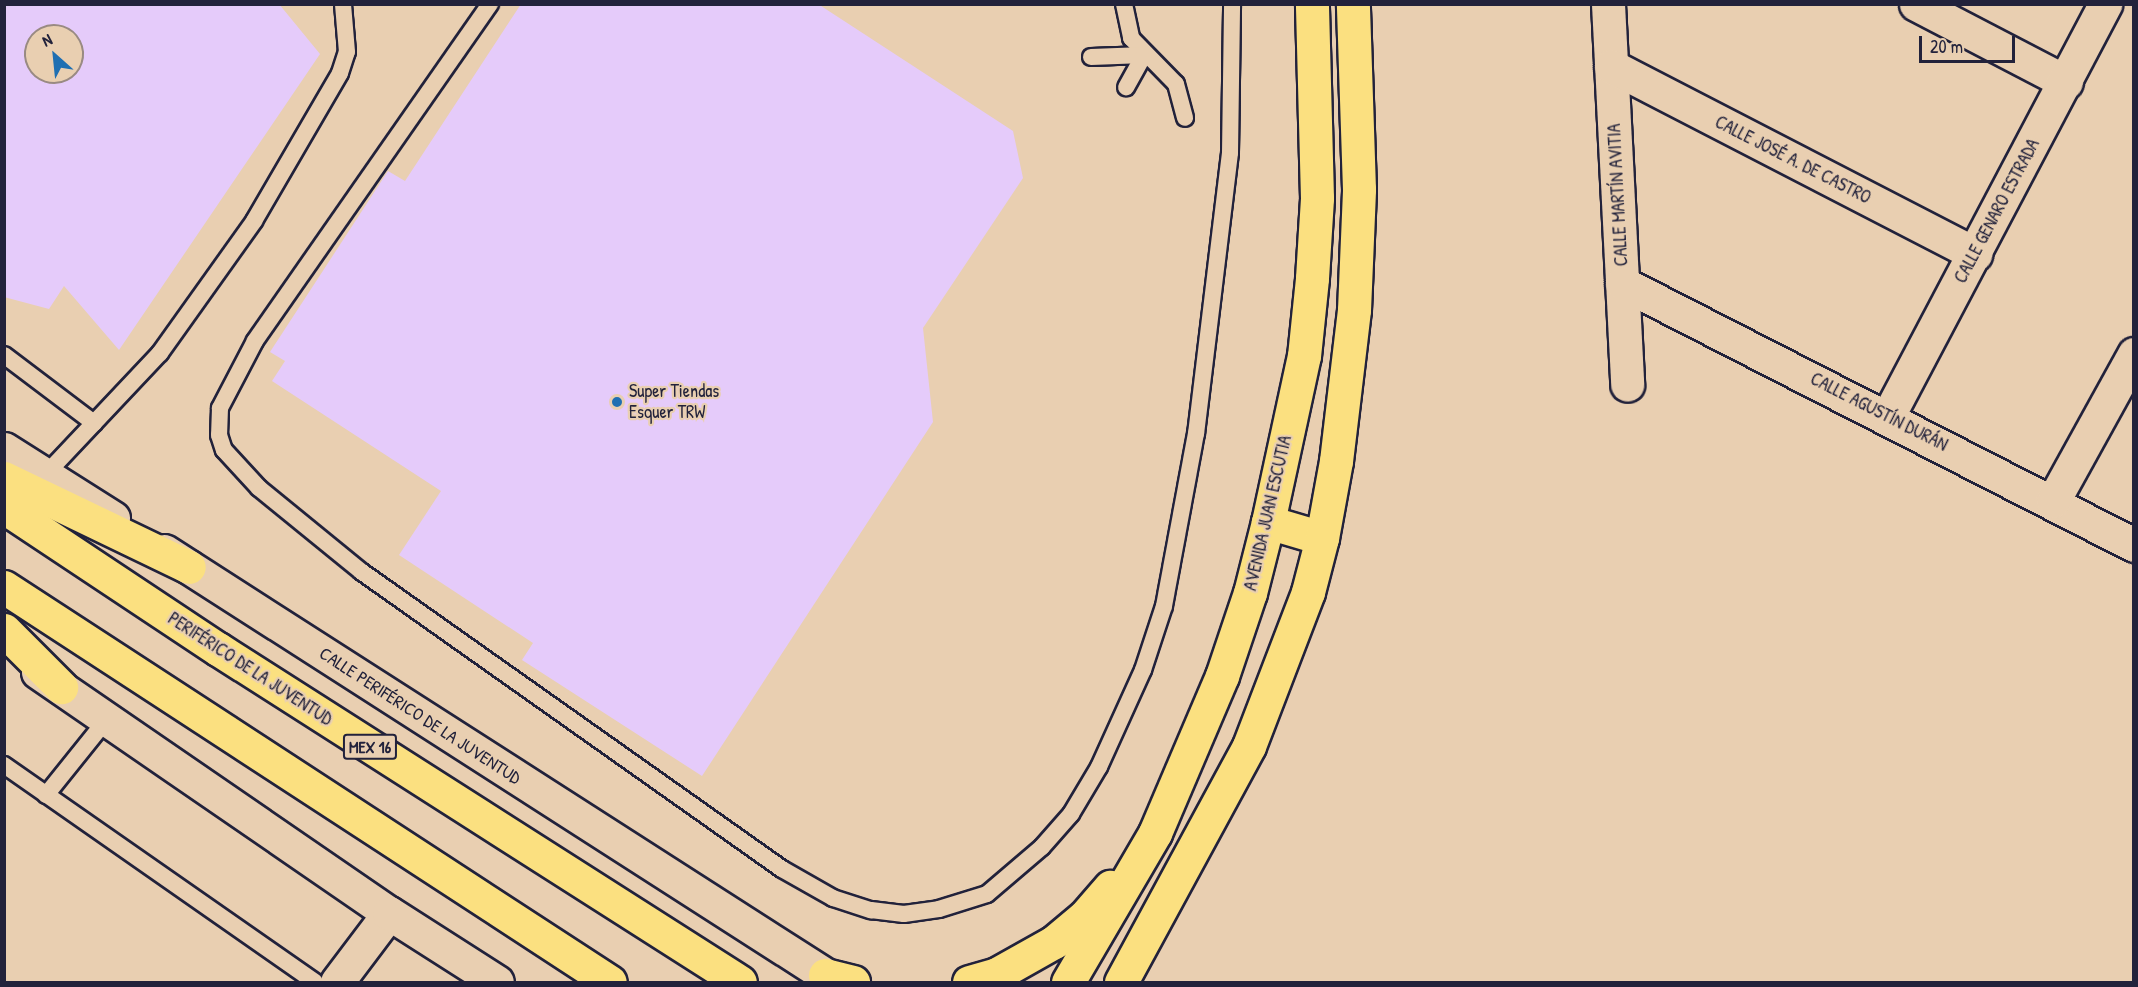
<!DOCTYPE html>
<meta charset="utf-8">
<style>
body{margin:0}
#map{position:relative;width:2138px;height:987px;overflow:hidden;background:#e9cfb1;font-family:"Patrick Hand",sans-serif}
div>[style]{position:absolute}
.building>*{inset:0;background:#e5cbfa}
.roads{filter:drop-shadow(2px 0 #22223b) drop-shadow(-2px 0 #22223b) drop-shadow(0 2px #22223b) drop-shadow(0 -2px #22223b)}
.lane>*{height:16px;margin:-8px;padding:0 8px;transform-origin:8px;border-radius:8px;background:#e9cfb1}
.street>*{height:33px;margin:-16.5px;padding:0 16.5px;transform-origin:16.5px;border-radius:16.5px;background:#e9cfb1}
.secondary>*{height:33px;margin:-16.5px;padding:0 16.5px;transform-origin:16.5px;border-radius:16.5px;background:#e9cfb1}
.primary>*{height:33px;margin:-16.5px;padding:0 16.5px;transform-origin:16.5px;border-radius:16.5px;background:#fbe080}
.highway>*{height:33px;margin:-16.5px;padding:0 16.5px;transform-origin:16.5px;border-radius:16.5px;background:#fbe080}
.dots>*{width:16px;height:16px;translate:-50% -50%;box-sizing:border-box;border:3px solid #e9cfb1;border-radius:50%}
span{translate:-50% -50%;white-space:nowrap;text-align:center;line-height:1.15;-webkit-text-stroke:4.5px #e9cfb1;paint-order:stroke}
.shield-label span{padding:2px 4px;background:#e9cfb1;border:2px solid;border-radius:4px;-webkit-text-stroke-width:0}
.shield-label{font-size:16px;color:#22223b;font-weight:700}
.street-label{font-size:18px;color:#22223b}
.poi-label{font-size:18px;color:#22223b}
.left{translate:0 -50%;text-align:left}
.frame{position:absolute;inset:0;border:6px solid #22223b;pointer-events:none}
.north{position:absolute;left:24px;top:24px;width:60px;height:60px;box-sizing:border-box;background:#e9cfb1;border:2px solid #998a82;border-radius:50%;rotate:333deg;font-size:16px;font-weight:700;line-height:24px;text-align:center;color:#22223b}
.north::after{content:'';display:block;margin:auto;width:21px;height:27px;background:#1f6fb2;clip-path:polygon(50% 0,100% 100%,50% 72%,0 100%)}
.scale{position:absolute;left:1919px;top:36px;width:96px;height:27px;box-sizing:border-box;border:3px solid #22223b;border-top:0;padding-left:8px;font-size:18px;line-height:21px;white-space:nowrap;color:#22223b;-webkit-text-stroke:4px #e9cfb1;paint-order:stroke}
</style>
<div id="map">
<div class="building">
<div style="clip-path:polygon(evenodd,4px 4px,279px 4px,320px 54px,119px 350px,64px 286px,49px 309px,4px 297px,4px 4px,36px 36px,72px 36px,72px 72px,36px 72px,36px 36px)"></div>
<div style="clip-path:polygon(521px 4px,818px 4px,1013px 131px,1023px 178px,923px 328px,933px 422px,702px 776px,522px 660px,533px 643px,399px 555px,441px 491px,272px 381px,285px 361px,270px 352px,388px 171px,405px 181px)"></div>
</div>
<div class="roads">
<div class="lane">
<div style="left:490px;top:4px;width:411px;rotate:124.9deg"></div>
<div style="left:255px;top:341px;width:76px;rotate:117.6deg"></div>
<div style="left:220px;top:408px;width:27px;rotate:92deg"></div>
<div style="left:219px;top:435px;width:16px;rotate:72deg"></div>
<div style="left:224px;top:450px;width:52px;rotate:47.4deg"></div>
<div style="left:259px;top:488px;width:133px;rotate:39.2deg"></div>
<div style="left:362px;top:572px;width:514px;rotate:35.27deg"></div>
<div style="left:782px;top:869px;width:59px;rotate:29.6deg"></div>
<div style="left:833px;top:898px;width:40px;rotate:18deg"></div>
<div style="left:871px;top:910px;width:33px;rotate:7deg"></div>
<div style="left:904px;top:914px;width:35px;rotate:-8deg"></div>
<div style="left:939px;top:909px;width:50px;rotate:-17.4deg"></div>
<div style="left:987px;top:894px;width:72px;rotate:-40.5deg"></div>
<div style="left:1042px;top:847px;width:44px;rotate:-48.7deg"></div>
<div style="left:1071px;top:814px;width:55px;rotate:-59.2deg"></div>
<div style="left:1099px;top:767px;width:107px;rotate:-65.6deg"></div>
<div style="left:1143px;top:670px;width:67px;rotate:-71.8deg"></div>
<div style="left:1164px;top:606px;width:175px;rotate:-79.5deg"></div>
<div style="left:1196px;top:434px;width:283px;rotate:-83.1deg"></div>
<div style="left:1230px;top:153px;width:149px;rotate:-89.2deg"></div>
<div style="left:1124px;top:4px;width:35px;rotate:78deg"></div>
<div style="left:1131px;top:38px;width:64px;rotate:45.6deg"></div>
<div style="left:1176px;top:84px;width:35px;rotate:75deg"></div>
<div style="left:1091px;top:57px;width:53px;rotate:-2.2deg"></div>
<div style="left:1144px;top:55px;width:37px;rotate:119deg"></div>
<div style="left:4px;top:355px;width:113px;rotate:37.1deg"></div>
<div style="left:45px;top:475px;width:168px;rotate:-46.7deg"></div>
<div style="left:160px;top:353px;width:162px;rotate:-54.5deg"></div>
<div style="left:254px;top:221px;width:171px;rotate:-59.8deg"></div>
<div style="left:340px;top:73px;width:22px;rotate:-72deg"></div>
<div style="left:347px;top:52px;width:48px;rotate:-94.8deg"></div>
<div style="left:4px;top:765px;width:379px;rotate:34.9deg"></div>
<div style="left:46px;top:795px;width:99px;rotate:-51.2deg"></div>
</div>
<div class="street">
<div style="left:1608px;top:4px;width:381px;rotate:87.1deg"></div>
<div style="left:1916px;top:4px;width:169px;rotate:27.5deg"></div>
<div style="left:1611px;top:66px;width:410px;rotate:27.3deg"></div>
<div style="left:1622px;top:283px;width:575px;rotate:27.1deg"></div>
<div style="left:1888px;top:416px;width:466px;rotate:-62.2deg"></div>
<div style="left:2053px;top:501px;width:168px;rotate:-61.1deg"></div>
<div style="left:337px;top:982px;width:86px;rotate:-53deg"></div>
</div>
<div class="secondary">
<div style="left:4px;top:449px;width:129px;rotate:32.3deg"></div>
<div style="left:164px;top:551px;width:798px;rotate:32.67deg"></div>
<div style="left:38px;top:672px;width:426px;rotate:34.5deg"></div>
<div style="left:389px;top:913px;width:128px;rotate:32.6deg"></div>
</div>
<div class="primary">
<div style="left:1268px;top:522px;width:56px;rotate:16.5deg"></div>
<div style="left:825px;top:975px;width:29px;rotate:14deg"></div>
<div style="left:969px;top:982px;width:29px;rotate:-16deg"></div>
<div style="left:997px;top:974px;width:65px;rotate:-29.3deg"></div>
<div style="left:1054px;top:942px;width:39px;rotate:-40deg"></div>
<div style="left:1084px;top:917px;width:40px;rotate:-49deg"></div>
<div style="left:1068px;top:982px;width:173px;rotate:-59.7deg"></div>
<div style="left:1155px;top:833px;width:171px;rotate:-66.9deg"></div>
<div style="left:1222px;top:676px;width:88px;rotate:-71.4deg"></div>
<div style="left:1250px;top:593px;width:73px;rotate:-75.8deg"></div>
<div style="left:1268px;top:522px;width:170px;rotate:-77.8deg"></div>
<div style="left:1304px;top:356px;width:78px;rotate:-84.1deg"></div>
<div style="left:1312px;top:278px;width:80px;rotate:-86.4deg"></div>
<div style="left:1317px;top:198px;width:194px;rotate:-91.5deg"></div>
<div style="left:1121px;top:982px;width:268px;rotate:-61.5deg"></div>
<div style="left:1249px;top:746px;width:165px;rotate:-69deg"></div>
<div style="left:1308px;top:592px;width:56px;rotate:-75.5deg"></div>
<div style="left:1322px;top:538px;width:78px;rotate:-79.7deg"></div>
<div style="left:1336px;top:461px;width:152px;rotate:-83.2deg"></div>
<div style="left:1354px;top:310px;width:121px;rotate:-87.6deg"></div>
<div style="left:1359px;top:189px;width:185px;rotate:-91.9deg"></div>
</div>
<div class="highway">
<div style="left:4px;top:478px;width:205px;rotate:25.7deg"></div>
<div style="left:4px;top:507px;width:257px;rotate:33.6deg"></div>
<div style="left:218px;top:649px;width:619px;rotate:32.54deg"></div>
<div style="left:4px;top:587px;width:723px;rotate:33.1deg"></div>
<div style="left:4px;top:630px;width:81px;rotate:45deg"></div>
</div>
</div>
<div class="dots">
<div style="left:617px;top:402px;background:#1f6fb2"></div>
</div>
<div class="shield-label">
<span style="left:370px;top:747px">MEX 16</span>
</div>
<div class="street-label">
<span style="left:1793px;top:160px;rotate:27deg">CALLE JOSÉ A. DE CASTRO</span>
<span style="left:1618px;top:195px;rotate:-93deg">CALLE MARTÍN AVITIA</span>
<span style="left:1997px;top:211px;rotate:-62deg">CALLE GENARO ESTRADA</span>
<span style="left:1879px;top:412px;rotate:27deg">CALLE AGUSTÍN DURÁN</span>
<span style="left:1268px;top:513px;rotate:-77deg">AVENIDA JUAN ESCUTIA</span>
<span style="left:250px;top:669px;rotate:33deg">PERIFÉRICO DE LA JUVENTUD</span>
<span style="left:420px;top:716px;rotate:33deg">CALLE PERIFÉRICO DE LA JUVENTUD</span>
</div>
<div class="poi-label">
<span class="left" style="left:629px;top:402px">Super Tiendas<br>Esquer TRW</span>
</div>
<div class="frame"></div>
<div class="north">N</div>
<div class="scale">20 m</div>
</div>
